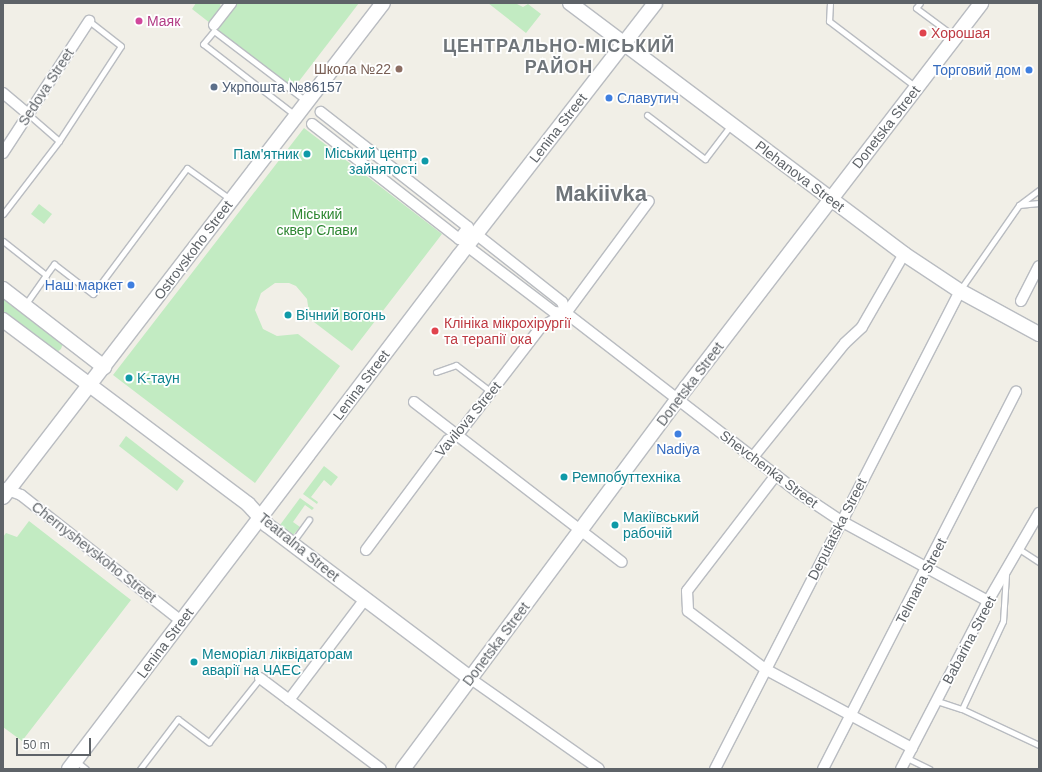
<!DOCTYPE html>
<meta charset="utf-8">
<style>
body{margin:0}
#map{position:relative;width:1042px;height:772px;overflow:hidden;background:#f1efe7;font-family:Helvetica,sans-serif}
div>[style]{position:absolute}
.green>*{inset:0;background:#c2ebc2}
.roads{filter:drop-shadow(1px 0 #b9bcc1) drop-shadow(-1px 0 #b9bcc1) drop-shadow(0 1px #b9bcc1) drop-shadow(0 -1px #b9bcc1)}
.lane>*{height:5px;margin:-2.5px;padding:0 2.5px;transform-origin:2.5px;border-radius:2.5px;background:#fff}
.street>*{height:10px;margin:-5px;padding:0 5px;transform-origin:5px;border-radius:5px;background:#fff}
.secondary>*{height:14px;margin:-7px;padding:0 7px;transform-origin:7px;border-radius:7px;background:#fff}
.dots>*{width:11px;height:11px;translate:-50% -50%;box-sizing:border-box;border:2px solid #fff;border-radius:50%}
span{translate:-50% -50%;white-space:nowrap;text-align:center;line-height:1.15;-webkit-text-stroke:3.5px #fff;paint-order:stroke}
.hotel-label{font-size:14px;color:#b23c85}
.left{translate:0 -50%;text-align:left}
.health-label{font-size:14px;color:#be3a42}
.education-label{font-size:14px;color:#785e54}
.right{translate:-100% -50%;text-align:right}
.shop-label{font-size:14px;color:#366cbe}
.street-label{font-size:14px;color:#5e6368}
.service-label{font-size:14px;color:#4e5e75}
.culture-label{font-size:14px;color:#0d838f}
.park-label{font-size:14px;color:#2e8732}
.district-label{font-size:18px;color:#6f757a;font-weight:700;letter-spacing:1px}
.town-label{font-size:22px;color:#6f757a;font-weight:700}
.frame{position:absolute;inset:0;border:4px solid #5e6368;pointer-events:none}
.scale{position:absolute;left:16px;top:738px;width:75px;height:18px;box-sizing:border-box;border:2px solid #5e6368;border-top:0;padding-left:5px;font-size:12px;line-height:14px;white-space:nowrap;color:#5e6368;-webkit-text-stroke:3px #fff;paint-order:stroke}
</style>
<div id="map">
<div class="green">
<div style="clip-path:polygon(196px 3px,220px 3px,221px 8px,210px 23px,192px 9px)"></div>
<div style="clip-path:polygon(237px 3px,359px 3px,293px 89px,216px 30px)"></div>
<div style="clip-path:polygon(488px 3px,515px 3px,523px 7px,528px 4px,541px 14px,526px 33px)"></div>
<div style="clip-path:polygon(304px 128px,442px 234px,352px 351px,310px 319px,307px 299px,296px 286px,289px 283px,275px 283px,261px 293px,255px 310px,263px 329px,277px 336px,298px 334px,340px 366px,255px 483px,113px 375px)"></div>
<div style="clip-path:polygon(39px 204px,52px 214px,44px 224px,31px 214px)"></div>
<div style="clip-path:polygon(3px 292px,63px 343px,61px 349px,57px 352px,3px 316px)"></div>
<div style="clip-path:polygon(126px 436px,184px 481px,177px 491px,119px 446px)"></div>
<div style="clip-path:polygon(324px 466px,338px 477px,331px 486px,324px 480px,311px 497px,318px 502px,317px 504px,303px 494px)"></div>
<div style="clip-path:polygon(300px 498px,314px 508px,312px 510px,305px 505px,293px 522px,300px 527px,293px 535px,280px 525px)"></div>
<div style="clip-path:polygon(29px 521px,131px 600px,22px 741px,3px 727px,3px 537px,6px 533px,17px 537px)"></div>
</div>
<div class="roads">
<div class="lane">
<div style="left:830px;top:3px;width:18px;rotate:93deg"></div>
<div style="left:829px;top:21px;width:109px;rotate:37.2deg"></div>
<div style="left:920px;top:3px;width:6px;rotate:129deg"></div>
<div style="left:916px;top:8px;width:47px;rotate:36.4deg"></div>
<div style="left:295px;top:115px;width:116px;rotate:-142.3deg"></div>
<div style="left:203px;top:44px;width:17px;rotate:-50deg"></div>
<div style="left:214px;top:31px;width:116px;rotate:37.3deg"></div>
<div style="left:647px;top:115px;width:73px;rotate:37.2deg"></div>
<div style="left:705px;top:159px;width:43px;rotate:-52.6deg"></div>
<div style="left:59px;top:141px;width:113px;rotate:-56.9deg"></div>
<div style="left:121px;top:46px;width:41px;rotate:-142deg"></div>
<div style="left:1019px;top:205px;width:25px;rotate:-37deg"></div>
<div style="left:3px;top:214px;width:92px;rotate:-52.5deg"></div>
<div style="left:59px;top:141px;width:41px;rotate:-138.9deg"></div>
<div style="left:3px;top:241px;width:55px;rotate:38.3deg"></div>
<div style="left:46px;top:275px;width:37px;rotate:125deg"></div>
<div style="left:46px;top:275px;width:14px;rotate:-54deg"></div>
<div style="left:54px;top:264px;width:49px;rotate:37.6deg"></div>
<div style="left:93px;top:294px;width:157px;rotate:-53.3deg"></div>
<div style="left:187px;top:168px;width:53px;rotate:35.8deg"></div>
<div style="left:960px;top:290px;width:103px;rotate:-55.2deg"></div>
<div style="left:1019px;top:205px;width:20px;rotate:-6deg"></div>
<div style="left:436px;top:372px;width:21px;rotate:-19deg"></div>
<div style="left:456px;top:365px;width:44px;rotate:37.6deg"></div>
<div style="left:292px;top:543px;width:29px;rotate:-54deg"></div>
<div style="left:1019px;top:549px;width:24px;rotate:33deg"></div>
<div style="left:937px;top:701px;width:26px;rotate:18deg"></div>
<div style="left:962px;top:709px;width:85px;rotate:25.1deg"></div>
<div style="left:962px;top:709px;width:97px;rotate:-65deg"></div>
<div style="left:1003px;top:621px;width:46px;rotate:-86.3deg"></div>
<div style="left:907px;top:758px;width:25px;rotate:26deg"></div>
<div style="left:76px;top:761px;width:13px;rotate:39deg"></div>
<div style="left:140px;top:769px;width:63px;rotate:-52.8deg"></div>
<div style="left:178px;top:719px;width:39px;rotate:37deg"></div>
<div style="left:209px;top:742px;width:82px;rotate:-51.4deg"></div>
</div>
<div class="street">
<div style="left:214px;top:25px;width:28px;rotate:-52deg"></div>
<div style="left:3px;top:93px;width:33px;rotate:40deg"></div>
<div style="left:312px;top:124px;width:187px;rotate:38deg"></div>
<div style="left:459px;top:239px;width:15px;rotate:-53deg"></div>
<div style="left:468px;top:227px;width:187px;rotate:-142deg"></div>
<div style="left:3px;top:153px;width:158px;rotate:-56.9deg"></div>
<div style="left:476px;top:234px;width:110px;rotate:38.3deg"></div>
<div style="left:562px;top:302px;width:12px;rotate:70deg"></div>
<div style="left:566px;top:313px;width:294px;rotate:37.7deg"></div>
<div style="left:799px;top:493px;width:50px;rotate:33.7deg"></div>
<div style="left:841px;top:521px;width:167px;rotate:28.6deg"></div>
<div style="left:467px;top:246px;width:109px;rotate:37.2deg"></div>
<div style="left:554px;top:312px;width:12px;rotate:5deg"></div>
<div style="left:1021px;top:301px;width:39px;rotate:-63deg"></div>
<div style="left:414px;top:402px;width:262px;rotate:37.6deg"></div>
<div style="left:753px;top:457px;width:146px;rotate:-51.1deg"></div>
<div style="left:845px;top:343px;width:23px;rotate:-43deg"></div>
<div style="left:862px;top:327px;width:84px;rotate:-60.1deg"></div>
<div style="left:776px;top:475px;width:146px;rotate:127.5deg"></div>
<div style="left:687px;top:591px;width:20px;rotate:87deg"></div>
<div style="left:688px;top:611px;width:96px;rotate:37deg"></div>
<div style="left:765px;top:669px;width:167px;rotate:28.3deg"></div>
<div style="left:3px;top:488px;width:19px;rotate:21deg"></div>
<div style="left:21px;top:495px;width:204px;rotate:38.2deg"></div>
<div style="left:366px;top:550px;width:137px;rotate:-53.3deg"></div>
<div style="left:448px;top:440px;width:10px;rotate:-24deg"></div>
<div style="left:457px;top:436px;width:138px;rotate:-52.4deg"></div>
<div style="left:541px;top:327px;width:29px;rotate:-29deg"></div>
<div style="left:566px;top:313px;width:139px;rotate:-53.5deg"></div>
<div style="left:260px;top:678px;width:151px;rotate:36.9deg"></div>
<div style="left:471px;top:679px;width:156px;rotate:35.1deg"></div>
<div style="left:289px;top:700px;width:126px;rotate:-53deg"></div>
<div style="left:715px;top:769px;width:537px;rotate:-62.86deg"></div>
<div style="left:823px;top:769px;width:424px;rotate:-62.9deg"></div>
<div style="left:901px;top:769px;width:189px;rotate:-62.6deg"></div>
<div style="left:988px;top:601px;width:102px;rotate:-59.9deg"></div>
</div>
<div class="secondary">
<div style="left:570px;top:3px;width:418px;rotate:36.9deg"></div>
<div style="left:904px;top:254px;width:67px;rotate:33.5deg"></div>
<div style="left:960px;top:291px;width:90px;rotate:28.6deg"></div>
<div style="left:3px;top:289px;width:128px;rotate:37.7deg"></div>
<div style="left:3px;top:320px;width:306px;rotate:36.9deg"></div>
<div style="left:248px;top:504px;width:28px;rotate:48deg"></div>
<div style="left:267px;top:525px;width:256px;rotate:37deg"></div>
<div style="left:3px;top:497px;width:623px;rotate:-52.43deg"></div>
<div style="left:69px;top:769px;width:644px;rotate:-52.76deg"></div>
<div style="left:459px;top:256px;width:320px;rotate:-52.2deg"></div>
<div style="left:403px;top:769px;width:475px;rotate:-53.4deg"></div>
<div style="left:686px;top:388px;width:485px;rotate:-52.5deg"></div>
</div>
</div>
<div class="dots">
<div style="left:139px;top:21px;background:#d1479c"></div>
<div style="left:923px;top:33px;background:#e0444e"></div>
<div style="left:399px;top:69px;background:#8d6e63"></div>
<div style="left:1029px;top:70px;background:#3f7fe0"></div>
<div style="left:214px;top:87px;background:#5c6f8a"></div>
<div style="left:609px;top:98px;background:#3f7fe0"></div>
<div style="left:307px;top:154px;background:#0f9aa8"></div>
<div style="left:425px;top:161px;background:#0f9aa8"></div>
<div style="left:131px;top:285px;background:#3f7fe0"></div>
<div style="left:288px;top:315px;background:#0f9aa8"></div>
<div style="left:435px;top:331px;background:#e0444e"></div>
<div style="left:129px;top:378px;background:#0f9aa8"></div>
<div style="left:678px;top:434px;background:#3f7fe0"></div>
<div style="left:564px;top:477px;background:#0f9aa8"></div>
<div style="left:615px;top:525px;background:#0f9aa8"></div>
<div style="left:194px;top:662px;background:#0f9aa8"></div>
</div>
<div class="hotel-label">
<span class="left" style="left:147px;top:21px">Маяк</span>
</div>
<div class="health-label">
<span class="left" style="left:931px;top:33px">Хорошая</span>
<span class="left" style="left:444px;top:331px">Клініка мікрохірургії<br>та терапії ока</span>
</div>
<div class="education-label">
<span class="right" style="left:391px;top:69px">Школа №22</span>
</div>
<div class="shop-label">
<span class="right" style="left:1021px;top:70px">Торговий дом</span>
<span class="left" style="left:617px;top:98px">Славутич</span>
<span class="right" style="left:123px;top:285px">Наш маркет</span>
<span style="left:678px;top:449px">Nadiya</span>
</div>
<div class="street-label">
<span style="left:46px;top:87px;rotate:-57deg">Sedova Street</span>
<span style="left:886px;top:127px;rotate:-52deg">Donetska Street</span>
<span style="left:558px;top:128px;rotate:-52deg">Lenina Street</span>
<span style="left:800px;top:176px;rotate:37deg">Plehanova Street</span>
<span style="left:193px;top:250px;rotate:-53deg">Ostrovskoho Street</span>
<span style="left:690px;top:384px;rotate:-53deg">Donetska Street</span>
<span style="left:361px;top:385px;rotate:-53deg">Lenina Street</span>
<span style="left:468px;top:419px;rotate:-50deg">Vavilova Street</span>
<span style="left:769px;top:469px;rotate:37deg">Shevchenka Street</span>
<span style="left:837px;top:529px;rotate:-63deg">Deputatska Street</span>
<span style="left:299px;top:547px;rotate:39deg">Teatralna Street</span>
<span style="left:94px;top:552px;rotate:38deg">Chernyshevskoho Street</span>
<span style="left:921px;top:581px;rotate:-63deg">Telmana Street</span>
<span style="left:969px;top:640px;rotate:-62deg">Babarina Street</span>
<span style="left:165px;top:643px;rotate:-53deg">Lenina Street</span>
<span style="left:496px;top:644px;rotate:-53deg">Donetska Street</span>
</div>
<div class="service-label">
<span class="left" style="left:222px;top:87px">Укрпошта №86157</span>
</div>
<div class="culture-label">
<span class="right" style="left:417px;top:161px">Міський центр<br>зайнятості</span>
<span class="right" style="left:299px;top:154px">Пам'ятник</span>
<span class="left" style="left:296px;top:315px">Вічний вогонь</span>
<span class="left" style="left:137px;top:378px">K-таун</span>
<span class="left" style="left:572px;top:477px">Ремпобуттехніка</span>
<span class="left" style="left:623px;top:525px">Макіївський<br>рабочій</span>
<span class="left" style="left:202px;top:662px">Меморіал ліквідаторам<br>аварії на ЧАЕС</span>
</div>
<div class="park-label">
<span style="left:317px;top:222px">Міський<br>сквер Слави</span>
</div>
<div class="district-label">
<span style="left:559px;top:57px">ЦЕНТРАЛЬНО-МІСЬКИЙ<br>РАЙОН</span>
</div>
<div class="town-label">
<span style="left:601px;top:194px">Makiivka</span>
</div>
<div class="frame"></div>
<div class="scale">50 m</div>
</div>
